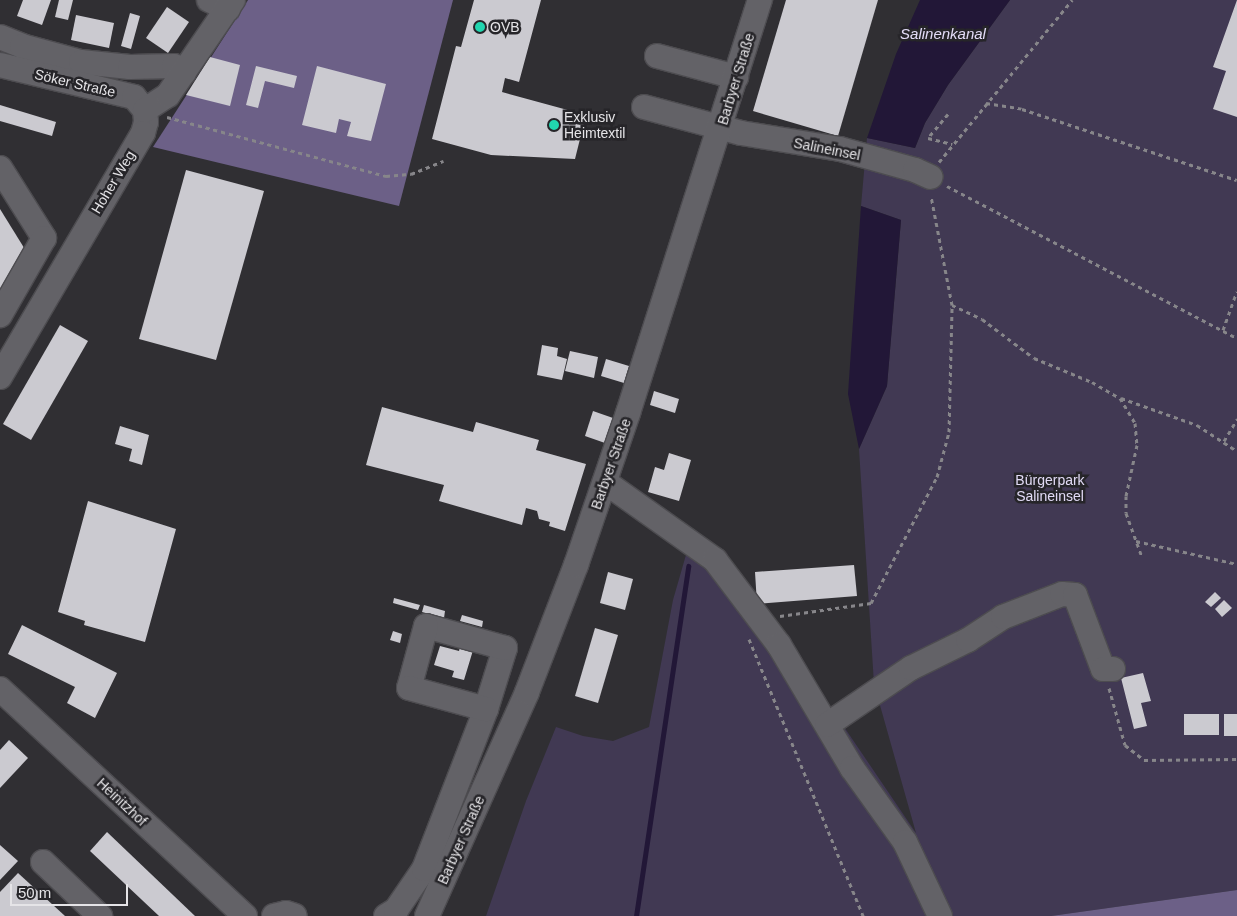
<!DOCTYPE html>
<meta charset="utf-8">
<style>
body{margin:0}
#map{position:relative;width:1237px;height:916px;overflow:hidden;background:#302f33;font-family:Arial,sans-serif}
div>[style]{position:absolute}
.green>*{inset:0;background:#413953}
.forest>*{inset:0;background:#6c6087}
.water>*{inset:0;background:#221737}
.stream>*{height:5px;margin:-2.5px;padding:0 2.5px;transform-origin:2.5px;border-radius:2.5px;background:#221737}
.building>*{inset:0;background:#cbcad0}
.path>*{height:3px;margin-top:-1.5px;transform-origin:0;background:repeating-linear-gradient(90deg,#87868a 0 4px,transparent 0 8px)}
.roads{filter:drop-shadow(1px 0 #4d4c50) drop-shadow(-1px 0 #4d4c50) drop-shadow(0 1px #4d4c50) drop-shadow(0 -1px #4d4c50)}
.minor>*{height:24px;margin:-12px;padding:0 12px;transform-origin:12px;border-radius:12px;background:#636267}
.dots>*{width:14px;height:14px;translate:-50% -50%;box-sizing:border-box;border:2px solid #262529;border-radius:50%}
span{translate:-50% -50%;white-space:nowrap;text-align:center;line-height:1.15;-webkit-text-stroke:5px #262529;paint-order:stroke}
.poi-label{font-size:14px;color:#e5e4e7}
.left{translate:0 -50%;text-align:left}
.street-label{font-size:14px;color:#e5e4e7}
.park-label{font-size:14px;color:#e1daf5}
.water-label{font-size:15px;color:#e3dcf7;font-style:italic}
.scale{position:absolute;left:10px;top:884px;width:118px;height:22px;box-sizing:border-box;border:2px solid #e5e4e7;border-top:0;padding-left:6px;font-size:15px;line-height:18px;white-space:nowrap;color:#e5e4e7;-webkit-text-stroke:4px #262529;paint-order:stroke}
</style>
<div id="map">
<div class="green">
<div style="clip-path:polygon(1010px 0,1237px 0,1237px 890px,1051px 916px,486px 916px,526px 801px,556px 727px,583px 736px,613px 741px,649px 727px,673px 600px,692px 534px,764px 609px,916px 833px,874px 684px,859px 449px,887px 386px,901px 220px,861px 206px,867px 138px,915px 148px,925px 123px,948px 85px)"></div>
</div>
<div class="forest">
<div style="clip-path:polygon(248px 0,453px 0,399px 206px,153px 147px)"></div>
<div style="clip-path:polygon(1237px 890px,1237px 916px,1051px 916px)"></div>
</div>
<div class="water">
<div style="clip-path:polygon(920px 0,1010px 0,948px 85px,925px 123px,915px 148px,867px 138px,896px 54px)"></div>
<div style="clip-path:polygon(861px 206px,901px 220px,887px 386px,859px 449px,848px 394px)"></div>
</div>
<div class="stream">
<div style="left:636px;top:916px;width:354px;rotate:-81.5deg"></div>
</div>
<div class="building">
<div style="clip-path:polygon(23px 0,51px 0,42px 25px,17px 16px)"></div>
<div style="clip-path:polygon(59px 0,73px 0,68px 20px,55px 17px)"></div>
<div style="clip-path:polygon(474px 0,541px 0,519px 82px,505px 78px,502px 92px,586px 115px,575px 159px,491px 155px,432px 139px,456px 46px,461px 47px)"></div>
<div style="clip-path:polygon(786px 0,878px 0,838px 136px,753px 111px)"></div>
<div style="clip-path:polygon(1237px 0,1237px 117px,1213px 109px,1226px 71px,1213px 67px)"></div>
<div style="clip-path:polygon(167px 7px,189px 22px,168px 53px,146px 38px)"></div>
<div style="clip-path:polygon(130px 13px,140px 16px,131px 49px,121px 46px)"></div>
<div style="clip-path:polygon(76px 15px,114px 23px,109px 48px,71px 40px)"></div>
<div style="clip-path:polygon(210px 57px,240px 65px,230px 106px,186px 95px)"></div>
<div style="clip-path:polygon(256px 66px,297px 76px,294px 88px,265px 81px,258px 108px,246px 105px)"></div>
<div style="clip-path:polygon(317px 66px,386px 84px,371px 141px,347px 136px,351px 122px,339px 119px,336px 133px,302px 125px)"></div>
<div style="clip-path:polygon(0 105px,56px 122px,52px 136px,0 121px)"></div>
<div style="clip-path:polygon(186px 170px,264px 191px,216px 360px,139px 339px)"></div>
<div style="clip-path:polygon(0 209px,26px 251px,0 295px)"></div>
<div style="clip-path:polygon(60px 325px,88px 341px,31px 440px,3px 424px)"></div>
<div style="clip-path:polygon(542px 345px,558px 348px,557px 356px,567px 359px,562px 380px,537px 375px)"></div>
<div style="clip-path:polygon(570px 351px,598px 357px,594px 378px,565px 371px)"></div>
<div style="clip-path:polygon(606px 359px,629px 366px,624px 383px,601px 376px)"></div>
<div style="clip-path:polygon(654px 391px,679px 399px,675px 413px,650px 405px)"></div>
<div style="clip-path:polygon(382px 407px,473px 432px,476px 422px,539px 440px,536px 450px,586px 464px,565px 531px,549px 526px,550px 522px,539px 519px,537px 511px,526px 508px,522px 525px,439px 501px,444px 485px,366px 465px)"></div>
<div style="clip-path:polygon(593px 411px,613px 418px,605px 443px,585px 436px)"></div>
<div style="clip-path:polygon(120px 426px,149px 435px,142px 465px,129px 461px,132px 449px,115px 444px)"></div>
<div style="clip-path:polygon(669px 453px,691px 460px,679px 501px,648px 492px,655px 467px,664px 470px)"></div>
<div style="clip-path:polygon(88px 501px,176px 529px,145px 642px,84px 625px,85px 621px,58px 612px)"></div>
<div style="clip-path:polygon(854px 565px,857px 596px,757px 604px,755px 572px)"></div>
<div style="clip-path:polygon(608px 572px,633px 579px,625px 610px,600px 603px)"></div>
<div style="clip-path:polygon(1215px 592px,1221px 598px,1211px 607px,1205px 602px)"></div>
<div style="clip-path:polygon(394px 598px,420px 605px,418px 610px,393px 603px)"></div>
<div style="clip-path:polygon(1224px 600px,1232px 608px,1222px 617px,1215px 609px)"></div>
<div style="clip-path:polygon(424px 605px,445px 611px,444px 618px,422px 612px)"></div>
<div style="clip-path:polygon(462px 615px,483px 621px,482px 627px,460px 621px)"></div>
<div style="clip-path:polygon(22px 625px,117px 673px,95px 718px,67px 703px,75px 687px,8px 654px)"></div>
<div style="clip-path:polygon(595px 628px,618px 635px,598px 703px,575px 696px)"></div>
<div style="clip-path:polygon(393px 631px,402px 634px,400px 643px,390px 640px)"></div>
<div style="clip-path:polygon(461px 643px,474px 647px,464px 680px,452px 677px,454px 671px,434px 665px,440px 646px,459px 651px)"></div>
<div style="clip-path:polygon(1143px 673px,1151px 701px,1141px 703px,1147px 726px,1134px 729px,1121px 678px)"></div>
<div style="clip-path:polygon(1184px 714px,1219px 714px,1219px 735px,1184px 735px)"></div>
<div style="clip-path:polygon(1224px 714px,1237px 714px,1237px 736px,1224px 736px)"></div>
<div style="clip-path:polygon(9px 740px,28px 758px,0 788px,0 750px)"></div>
<div style="clip-path:polygon(107px 832px,195px 916px,159px 916px,90px 851px)"></div>
<div style="clip-path:polygon(0 845px,18px 861px,0 880px)"></div>
<div style="clip-path:polygon(18px 873px,65px 916px,0 916px,0 892px)"></div>
</div>
<div class="path">
<div style="left:986px;top:103px;width:36px;rotate:9deg"></div>
<div style="left:1022px;top:109px;width:226px;rotate:18.3deg"></div>
<div style="left:948px;top:114px;width:31px;rotate:130deg"></div>
<div style="left:928px;top:138px;width:25px;rotate:14deg"></div>
<div style="left:167px;top:117px;width:227px;rotate:15.1deg"></div>
<div style="left:386px;top:176px;width:25px;rotate:-5deg"></div>
<div style="left:411px;top:174px;width:35px;rotate:-22deg"></div>
<div style="left:939px;top:162px;width:210px;rotate:-50.6deg"></div>
<div style="left:947px;top:186px;width:327px;rotate:27.7deg"></div>
<div style="left:952px;top:305px;width:33px;rotate:25deg"></div>
<div style="left:982px;top:319px;width:65px;rotate:36.9deg"></div>
<div style="left:1034px;top:358px;width:63px;rotate:22.5deg"></div>
<div style="left:1092px;top:382px;width:32px;rotate:30deg"></div>
<div style="left:1120px;top:398px;width:29px;rotate:59deg"></div>
<div style="left:1135px;top:423px;width:22px;rotate:85deg"></div>
<div style="left:1137px;top:445px;width:52px;rotate:102.2deg"></div>
<div style="left:1126px;top:496px;width:17px;rotate:90deg"></div>
<div style="left:1126px;top:513px;width:47px;rotate:70deg"></div>
<div style="left:1223px;top:330px;width:41px;rotate:-70.3deg"></div>
<div style="left:1121px;top:398px;width:81px;rotate:19.6deg"></div>
<div style="left:1197px;top:425px;width:48px;rotate:33deg"></div>
<div style="left:1224px;top:441px;width:26px;rotate:-59deg"></div>
<div style="left:1136px;top:541px;width:104px;rotate:12.8deg"></div>
<div style="left:780px;top:616px;width:92px;rotate:-8.1deg"></div>
<div style="left:871px;top:603px;width:142px;rotate:-62.4deg"></div>
<div style="left:937px;top:477px;width:47px;rotate:-75.1deg"></div>
<div style="left:949px;top:432px;width:127px;rotate:-88.6deg"></div>
<div style="left:952px;top:305px;width:111px;rotate:-100.9deg"></div>
<div style="left:749px;top:639px;width:300px;rotate:67.6deg"></div>
<div style="left:1109px;top:688px;width:59px;rotate:74.3deg"></div>
<div style="left:1125px;top:745px;width:24px;rotate:38deg"></div>
<div style="left:1144px;top:760px;width:93px;rotate:-0.6deg"></div>
</div>
<div class="roads">
<div class="minor">
<div style="left:209px;top:0;width:21px;rotate:25deg"></div>
<div style="left:0;top:37px;width:24px;rotate:22deg"></div>
<div style="left:22px;top:46px;width:61px;rotate:15.2deg"></div>
<div style="left:81px;top:62px;width:49px;rotate:5.8deg"></div>
<div style="left:130px;top:67px;width:44px;rotate:-1.3deg"></div>
<div style="left:174px;top:66px;width:12px;rotate:35deg"></div>
<div style="left:657px;top:56px;width:82px;rotate:14.9deg"></div>
<div style="left:0;top:65px;width:138px;rotate:13.4deg"></div>
<div style="left:134px;top:97px;width:17px;rotate:50deg"></div>
<div style="left:145px;top:110px;width:12px;rotate:85deg"></div>
<div style="left:146px;top:122px;width:11px;rotate:105deg"></div>
<div style="left:143px;top:133px;width:283px;rotate:120.4deg"></div>
<div style="left:644px;top:107px;width:100px;rotate:15deg"></div>
<div style="left:741px;top:133px;width:100px;rotate:9.2deg"></div>
<div style="left:840px;top:149px;width:78px;rotate:15.6deg"></div>
<div style="left:915px;top:170px;width:17px;rotate:24deg"></div>
<div style="left:145px;top:110px;width:27px;rotate:-33deg"></div>
<div style="left:168px;top:95px;width:115px;rotate:-55.6deg"></div>
<div style="left:0;top:168px;width:83px;rotate:57.8deg"></div>
<div style="left:44px;top:238px;width:89px;rotate:119.7deg"></div>
<div style="left:605px;top:482px;width:135px;rotate:35.3deg"></div>
<div style="left:715px;top:560px;width:106px;rotate:53deg"></div>
<div style="left:779px;top:645px;width:143px;rotate:59.3deg"></div>
<div style="left:852px;top:768px;width:91px;rotate:54.4deg"></div>
<div style="left:905px;top:842px;width:82px;rotate:64.7deg"></div>
<div style="left:0;top:689px;width:334px;rotate:42.8deg"></div>
<div style="left:827px;top:725px;width:102px;rotate:-34.2deg"></div>
<div style="left:911px;top:668px;width:64px;rotate:-26.2deg"></div>
<div style="left:968px;top:640px;width:42px;rotate:-33.3deg"></div>
<div style="left:1003px;top:617px;width:63px;rotate:-21.3deg"></div>
<div style="left:1062px;top:594px;width:13px;rotate:4deg"></div>
<div style="left:1075px;top:595px;width:79px;rotate:69.3deg"></div>
<div style="left:1103px;top:669px;width:10px"></div>
<div style="left:43px;top:862px;width:79px;rotate:43.5deg"></div>
<div style="left:274px;top:916px;width:12px;rotate:-14deg"></div>
<div style="left:286px;top:913px;width:9px;rotate:18deg"></div>
<div style="left:386px;top:916px;width:12px;rotate:-31deg"></div>
<div style="left:396px;top:910px;width:50px;rotate:-55.7deg"></div>
<div style="left:424px;top:869px;width:172px;rotate:-68.8deg"></div>
<div style="left:486px;top:709px;width:64px;rotate:-72.7deg"></div>
<div style="left:505px;top:648px;width:82px;rotate:-164.4deg"></div>
<div style="left:426px;top:626px;width:64px;rotate:105.3deg"></div>
<div style="left:409px;top:688px;width:80px;rotate:15.3deg"></div>
<div style="left:427px;top:916px;width:245px;rotate:-65.9deg"></div>
<div style="left:527px;top:692px;width:136px;rotate:-68.9deg"></div>
<div style="left:576px;top:565px;width:161px;rotate:-71.1deg"></div>
<div style="left:628px;top:413px;width:434px;rotate:-72.3deg"></div>
</div>
</div>
<div class="dots">
<div style="left:480px;top:27px;background:#21d5af"></div>
<div style="left:554px;top:125px;background:#21d5af"></div>
</div>
<div class="poi-label">
<span class="left" style="left:490px;top:27px">OVB</span>
<span class="left" style="left:564px;top:125px">Exklusiv<br>Heimtextil</span>
</div>
<div class="street-label">
<span style="left:736px;top:79px;rotate:-73deg">Barbyer Straße</span>
<span style="left:75px;top:83px;rotate:13deg">Söker Straße</span>
<span style="left:827px;top:149px;rotate:11deg">Salineinsel</span>
<span style="left:113px;top:182px;rotate:-59deg">Hoher Weg</span>
<span style="left:611px;top:464px;rotate:-71deg">Barbyer Straße</span>
<span style="left:122px;top:802px;rotate:43deg">Heinitzhof</span>
<span style="left:461px;top:840px;rotate:-66deg">Barbyer Straße</span>
</div>
<div class="park-label">
<span style="left:1050px;top:488px">Bürgerpark<br>Salineinsel</span>
</div>
<div class="water-label">
<span style="left:943px;top:34px">Salinenkanal</span>
</div>
<div class="scale">50 m</div>
</div>
